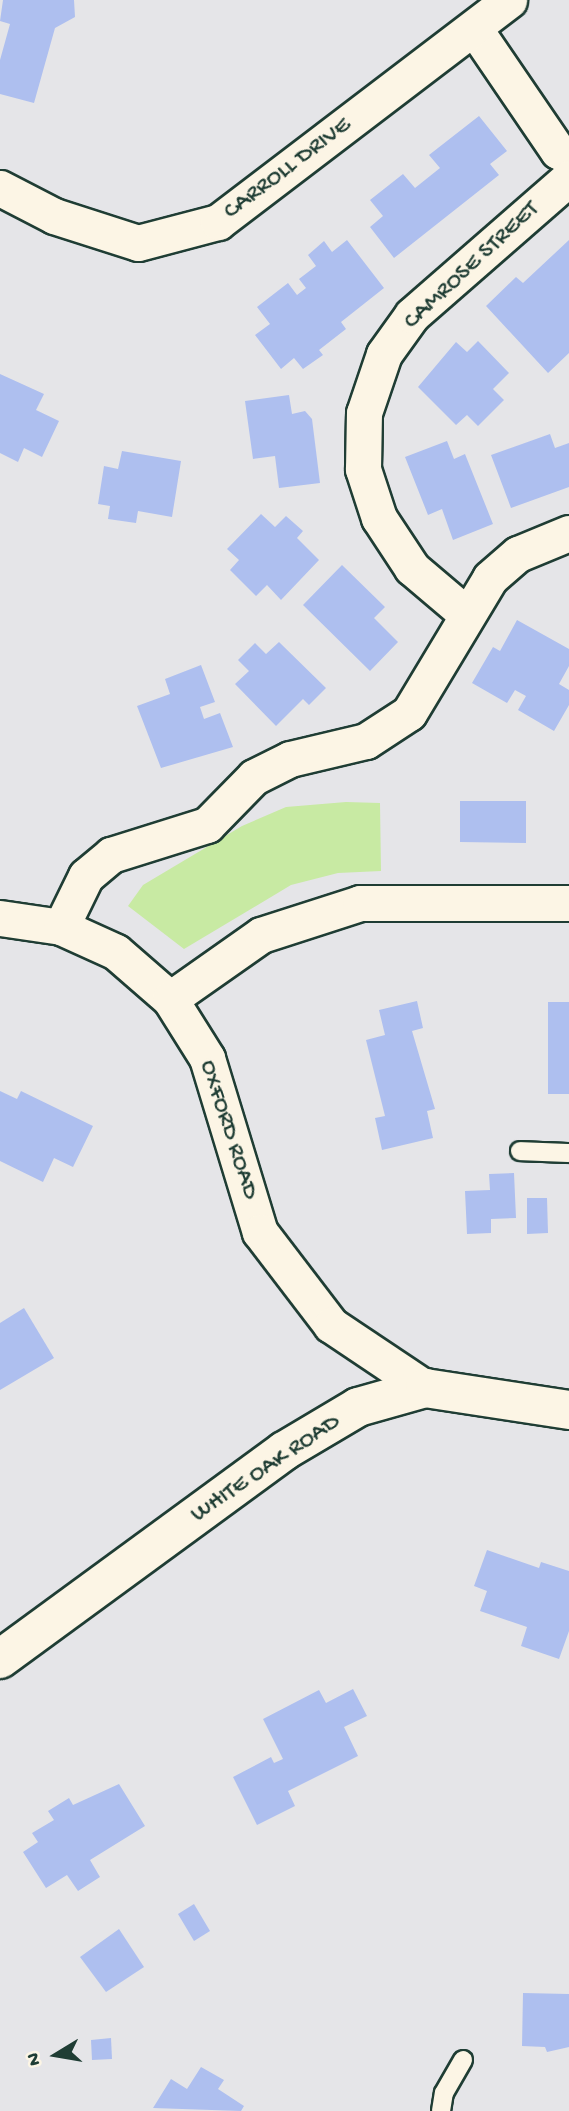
<!DOCTYPE html>
<style>
body{margin:0}
#map{position:relative;width:569px;height:2111px;overflow:hidden;background:#e5e5e8;font-family:"Gochi Hand",sans-serif}
div>[style]{position:absolute}
.green>*{inset:0;background:#c8eaa3}
.building>*{inset:0;background:#aebfef}
.roads{filter:drop-shadow(2px 0 #1f3d34) drop-shadow(-2px 0 #1f3d34) drop-shadow(0 2px #1f3d34) drop-shadow(0 -2px #1f3d34)}
.service>*{height:18px;margin:-9px;padding:0 9px;transform-origin:9px;border-radius:9px;background:#fcf5e5}
.minor>*{height:35px;margin:-17.5px;padding:0 17.5px;transform-origin:17.5px;border-radius:17.5px;background:#fcf5e5}
.tertiary>*{height:38px;margin:-19px;padding:0 19px;transform-origin:19px;border-radius:19px;background:#fcf5e5}
span{translate:-50% -50%;white-space:nowrap;text-align:center;line-height:1.15;-webkit-text-stroke:5px #fcf5e5;paint-order:stroke}
.street-label{font-size:24px;color:#1f3d34}
.north{position:absolute;left:21px;top:2020px;width:70px;height:70px;-webkit-text-stroke:5px #fcf5e5;paint-order:stroke;rotate:259deg;font-size:19px;font-weight:700;line-height:28px;text-align:center;color:#1f3d34}
.north::after{content:'';display:block;margin:auto;width:24px;height:32px;background:#1f3d34;clip-path:polygon(50% 0,100% 100%,50% 72%,0 100%)}
</style>
<div id="map">
<div class="green">
<div style="clip-path:polygon(346px 802px,380px 803px,381px 871px,338px 873px,291px 885px,184px 949px,128px 906px,143px 885px,242px 826px,286px 807px)"></div>
</div>
<div class="building">
<div style="clip-path:polygon(3px 0,74px 0,75px 17px,55px 28px,34px 103px,0 94px,0 60px,10px 24px,0 21px)"></div>
<div style="clip-path:polygon(479px 116px,507px 151px,490px 164px,499px 175px,394px 258px,370px 227px,383px 216px,370px 200px,403px 174px,415px 188px,440px 168px,429px 155px)"></div>
<div style="clip-path:polygon(347px 240px,384px 288px,341px 322px,346px 329px,319px 350px,323px 355px,303px 369px,294px 358px,281px 369px,255px 335px,270px 324px,257px 307px,288px 283px,297px 295px,306px 288px,299px 279px,316px 266px,308px 255px,324px 241px,332px 252px)"></div>
<div style="clip-path:polygon(569px 240px,569px 353px,548px 373px,486px 306px,516px 277px,523px 283px)"></div>
<div style="clip-path:polygon(478px 341px,509px 373px,493px 389px,504px 400px,478px 426px,467px 415px,456px 425px,418px 387px,456px 342px,467px 352px)"></div>
<div style="clip-path:polygon(0 374px,44px 394px,36px 410px,59px 421px,42px 457px,24px 448px,18px 462px,0 453px)"></div>
<div style="clip-path:polygon(289px 395px,292px 414px,305px 411px,312px 419px,320px 483px,279px 488px,275px 456px,253px 459px,245px 401px)"></div>
<div style="clip-path:polygon(550px 434px,555px 448px,569px 443px,569px 487px,511px 508px,491px 455px)"></div>
<div style="clip-path:polygon(447px 441px,454px 459px,465px 454px,493px 524px,453px 540px,442px 509px,428px 515px,405px 457px)"></div>
<div style="clip-path:polygon(122px 451px,181px 461px,172px 517px,138px 511px,136px 523px,108px 519px,110px 506px,98px 504px,104px 466px,118px 469px)"></div>
<div style="clip-path:polygon(261px 514px,275px 527px,286px 516px,303px 531px,297px 538px,319px 560px,281px 600px,267px 585px,256px 596px,230px 570px,239px 560px,227px 549px)"></div>
<div style="clip-path:polygon(342px 565px,385px 607px,374px 618px,398px 642px,370px 671px,303px 605px)"></div>
<div style="clip-path:polygon(517px 620px,569px 649px,569px 666px,559px 684px,569px 690px,569px 705px,554px 731px,518px 710px,526px 696px,515px 690px,507px 703px,472px 683px,493px 647px,500px 651px)"></div>
<div style="clip-path:polygon(279px 642px,326px 688px,309px 705px,303px 699px,276px 726px,235px 684px,249px 671px,238px 660px,255px 643px,266px 654px)"></div>
<div style="clip-path:polygon(201px 665px,215px 702px,200px 707px,204px 719px,220px 713px,233px 747px,161px 768px,137px 706px,170px 694px,165px 679px)"></div>
<div style="clip-path:polygon(460px 801px,526px 801px,526px 843px,460px 842px)"></div>
<div style="clip-path:polygon(417px 1001px,423px 1028px,412px 1031px,435px 1109px,427px 1111px,433px 1138px,382px 1150px,375px 1118px,385px 1116px,366px 1040px,385px 1035px,379px 1010px)"></div>
<div style="clip-path:polygon(548px 1002px,569px 1002px,569px 1094px,548px 1094px)"></div>
<div style="clip-path:polygon(0 1091px,17px 1099px,21px 1091px,93px 1126px,73px 1167px,54px 1158px,43px 1182px,0 1161px)"></div>
<div style="clip-path:polygon(514px 1173px,516px 1218px,491px 1219px,491px 1233px,467px 1234px,465px 1191px,490px 1190px,489px 1174px)"></div>
<div style="clip-path:polygon(527px 1198px,547px 1198px,548px 1233px,527px 1234px)"></div>
<div style="clip-path:polygon(24px 1308px,54px 1358px,0 1390px,0 1323px)"></div>
<div style="clip-path:polygon(487px 1550px,539px 1568px,541px 1562px,569px 1571px,569px 1631px,559px 1659px,521px 1646px,527px 1627px,480px 1611px,487px 1591px,474px 1586px)"></div>
<div style="clip-path:polygon(353px 1689px,367px 1716px,344px 1727px,358px 1756px,288px 1791px,295px 1806px,257px 1825px,233px 1777px,271px 1757px,274px 1763px,283px 1759px,263px 1719px,319px 1690px,326px 1703px)"></div>
<div style="clip-path:polygon(119px 1784px,145px 1826px,90px 1860px,100px 1877px,78px 1891px,67px 1875px,46px 1888px,23px 1852px,38px 1842px,32px 1833px,54px 1820px,48px 1811px,69px 1798px,73px 1805px)"></div>
<div style="clip-path:polygon(194px 1904px,210px 1931px,194px 1941px,178px 1914px)"></div>
<div style="clip-path:polygon(119px 1929px,144px 1967px,106px 1992px,80px 1957px)"></div>
<div style="clip-path:polygon(523px 1993px,569px 1994px,569px 2047px,547px 2052px,545px 2047px,522px 2046px)"></div>
<div style="clip-path:polygon(111px 2038px,112px 2059px,92px 2060px,91px 2040px)"></div>
<div style="clip-path:polygon(201px 2067px,224px 2080px,218px 2089px,244px 2106px,241px 2111px,153px 2108px,171px 2079px,187px 2089px)"></div>
</div>
<div class="roads">
<div class="service">
<div style="left:520px;top:1151px;width:49px;rotate:2.3deg"></div>
<div style="left:441px;top:2111px;width:18px;rotate:-81deg"></div>
<div style="left:444px;top:2093px;width:38px;rotate:-60deg"></div>
</div>
<div class="minor">
<div style="left:474px;top:28px;width:149px;rotate:55.7deg"></div>
<div style="left:558px;top:151px;width:13px;rotate:29deg"></div>
<div style="left:0;top:188px;width:61px;rotate:27.4deg"></div>
<div style="left:54px;top:216px;width:88px;rotate:17.8deg"></div>
<div style="left:138px;top:243px;width:83px;rotate:-14.7deg"></div>
<div style="left:218px;top:222px;width:366px;rotate:-37.3deg"></div>
<div style="left:465px;top:613px;width:70px;rotate:-139.7deg"></div>
<div style="left:412px;top:568px;width:60px;rotate:-123.4deg"></div>
<div style="left:379px;top:518px;width:52px;rotate:-108.1deg"></div>
<div style="left:363px;top:469px;width:56px;rotate:-89deg"></div>
<div style="left:364px;top:413px;width:62px;rotate:-71.3deg"></div>
<div style="left:384px;top:354px;width:48px;rotate:-54.3deg"></div>
<div style="left:412px;top:315px;width:208px;rotate:-41.1deg"></div>
<div style="left:0;top:918px;width:62px;rotate:8.4deg"></div>
<div style="left:61px;top:927px;width:60px;rotate:24.4deg"></div>
<div style="left:116px;top:952px;width:72px;rotate:41deg"></div>
<div style="left:170px;top:999px;width:70px;rotate:57.9deg"></div>
<div style="left:207px;top:1058px;width:182px;rotate:73.1deg"></div>
<div style="left:260px;top:1232px;width:117px;rotate:52.6deg"></div>
<div style="left:331px;top:1325px;width:113px;rotate:33.8deg"></div>
<div style="left:61px;top:927px;width:57px;rotate:-63.9deg"></div>
<div style="left:86px;top:876px;width:33px;rotate:-40deg"></div>
<div style="left:111px;top:855px;width:101px;rotate:-17.4deg"></div>
<div style="left:207px;top:825px;width:67px;rotate:-45.6deg"></div>
<div style="left:254px;top:777px;width:40px;rotate:-26.6deg"></div>
<div style="left:290px;top:759px;width:78px;rotate:-13.3deg"></div>
<div style="left:366px;top:741px;width:51px;rotate:-33.1deg"></div>
<div style="left:409px;top:713px;width:157px;rotate:-59deg"></div>
<div style="left:490px;top:578px;width:37px;rotate:-41deg"></div>
<div style="left:518px;top:554px;width:55px;rotate:-22.4deg"></div>
<div style="left:170px;top:999px;width:111px;rotate:-35.1deg"></div>
<div style="left:261px;top:935px;width:104px;rotate:-17.9deg"></div>
<div style="left:360px;top:903px;width:209px"></div>
</div>
<div class="tertiary">
<div style="left:0;top:1659px;width:352px;rotate:-36.2deg"></div>
<div style="left:284px;top:1451px;width:86px;rotate:-30.7deg"></div>
<div style="left:358px;top:1407px;width:70px;rotate:-15.8deg"></div>
<div style="left:425px;top:1388px;width:146px;rotate:8.7deg"></div>
</div>
</div>
<div class="street-label">
<span style="left:288px;top:169px;rotate:-37deg">CARROLL DRIVE</span>
<span style="left:472px;top:266px;rotate:-43deg">CAMROSE STREET</span>
<span style="left:228px;top:1130px;rotate:72deg">OXFORD ROAD</span>
<span style="left:266px;top:1469px;rotate:-34deg">WHITE OAK ROAD</span>
</div>
<div class="north">N</div>
</div>
